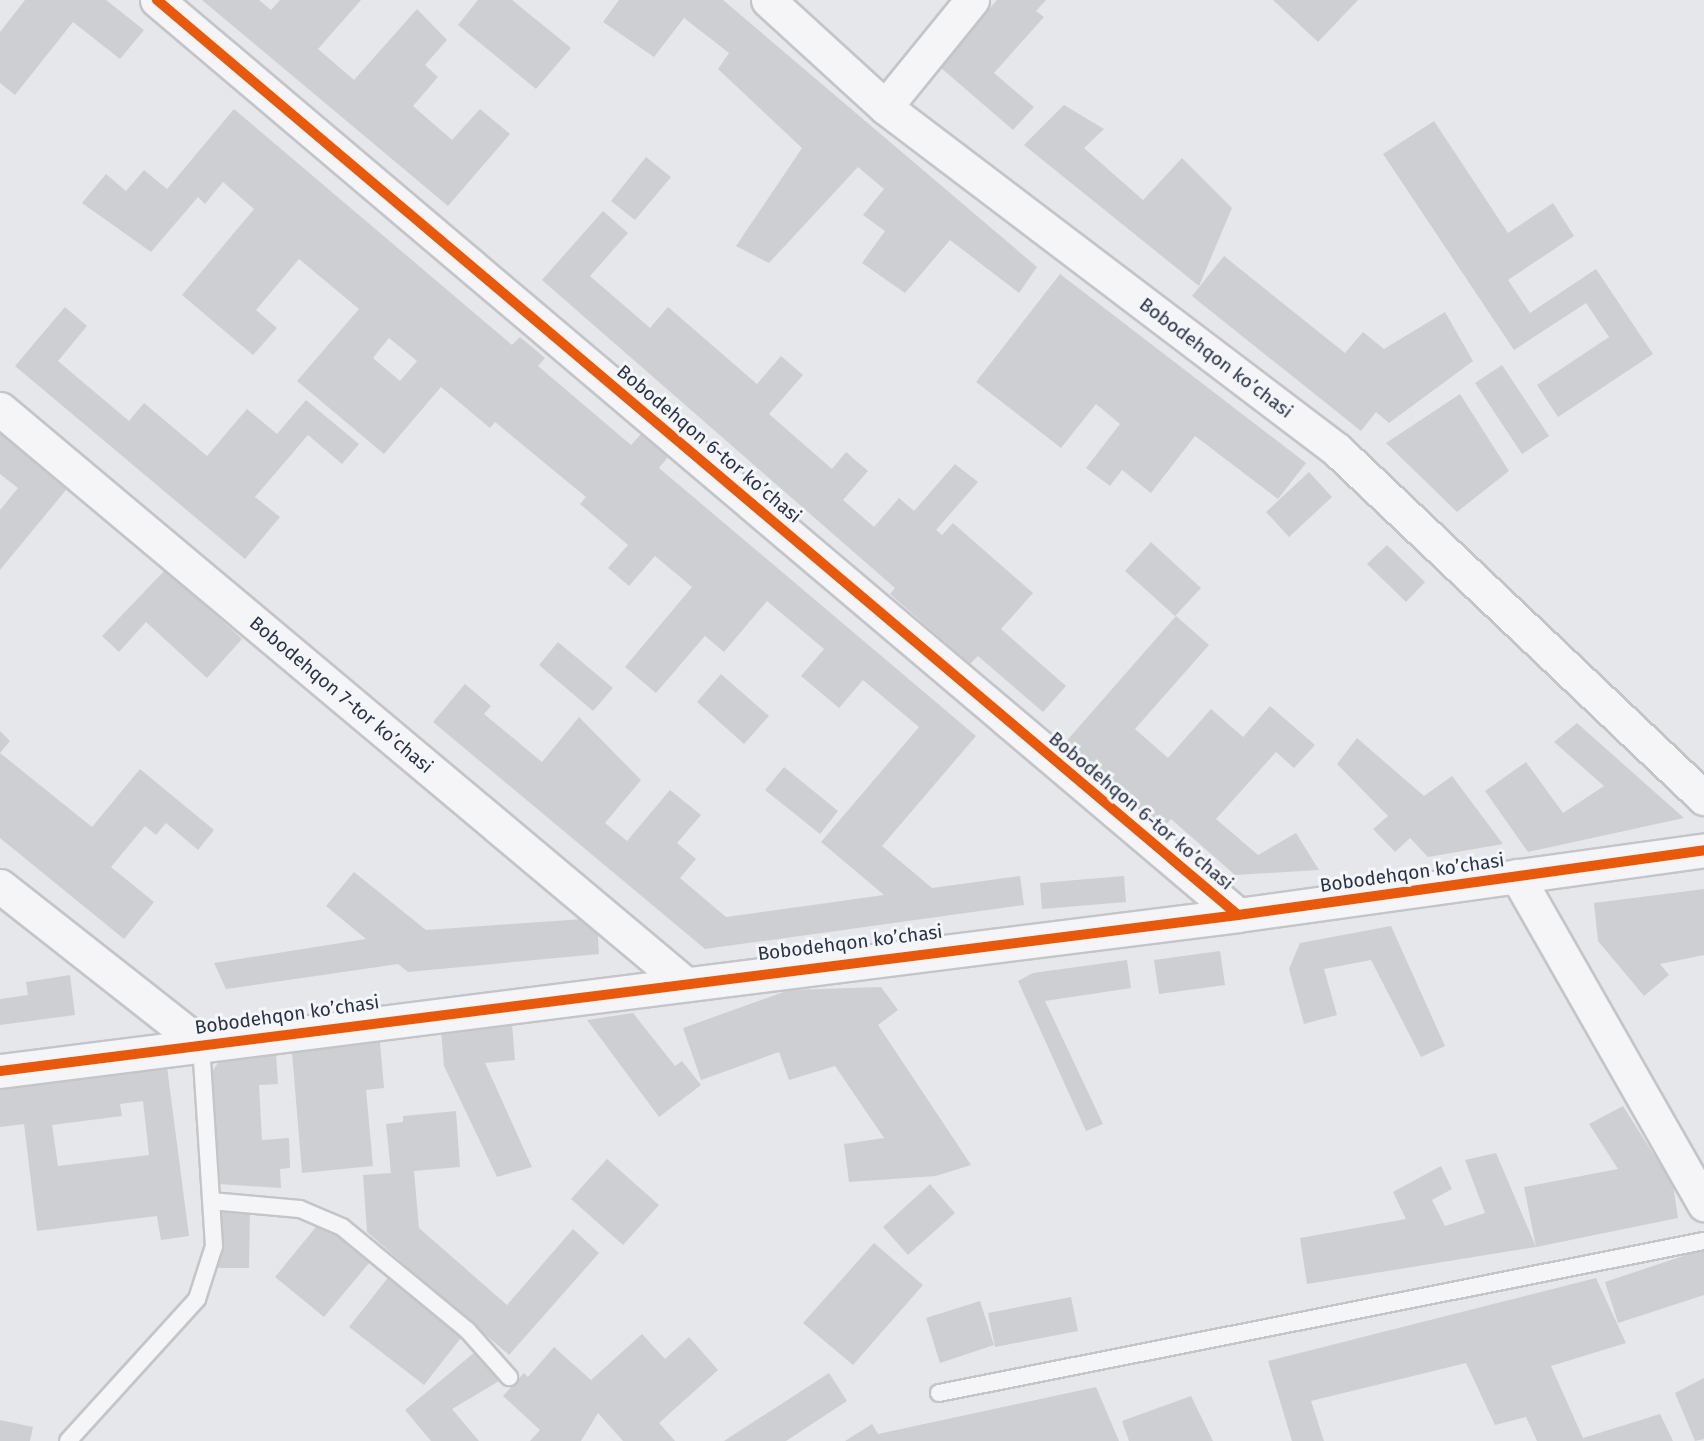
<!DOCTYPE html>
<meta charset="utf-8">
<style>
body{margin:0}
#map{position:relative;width:1704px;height:1441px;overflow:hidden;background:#e5e7eb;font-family:"Fira Sans",sans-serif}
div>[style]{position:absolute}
.building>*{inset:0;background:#cecfd3}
.roads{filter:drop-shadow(2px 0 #c3c5c9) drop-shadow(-2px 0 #c3c5c9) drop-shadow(0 2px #c3c5c9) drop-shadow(0 -2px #c3c5c9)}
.service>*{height:16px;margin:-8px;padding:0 8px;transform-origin:8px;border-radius:8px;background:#f5f5f7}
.minor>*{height:33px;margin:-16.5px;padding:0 16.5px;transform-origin:16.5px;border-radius:16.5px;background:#f5f5f7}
.cycleway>*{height:10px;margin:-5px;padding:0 5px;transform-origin:5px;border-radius:5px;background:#e8590c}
span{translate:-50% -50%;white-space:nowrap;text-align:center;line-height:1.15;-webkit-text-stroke:6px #f4f6f9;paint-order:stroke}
.street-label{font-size:19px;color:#293247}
</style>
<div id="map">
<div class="building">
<div style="clip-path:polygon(25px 0,106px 0,144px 30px,120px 59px,73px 22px,15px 95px,0 83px,0 32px)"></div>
<div style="clip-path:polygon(202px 0,259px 0,271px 10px,280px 0,361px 0,318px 49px,354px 80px,417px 9px,447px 40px,425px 65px,438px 77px,413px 106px,452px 140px,480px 109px,510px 134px,448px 206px)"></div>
<div style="clip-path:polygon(478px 0,512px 0,571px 48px,536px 89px,458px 25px)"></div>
<div style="clip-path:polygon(619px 0,723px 0,1037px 267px,1019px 293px,950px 240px,905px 293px,862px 263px,885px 231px,863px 215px,884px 189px,858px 167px,769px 263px,736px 246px,802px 148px,718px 69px,729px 53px,684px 18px,654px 57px,603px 22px)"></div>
<div style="clip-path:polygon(997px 0,1046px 0,1036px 11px,1044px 17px,994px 73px,1034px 107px,1013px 130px,940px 67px)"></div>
<div style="clip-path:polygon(1273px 0,1358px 0,1318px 42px)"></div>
<div style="clip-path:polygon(1064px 105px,1104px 129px,1084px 148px,1143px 200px,1182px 158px,1232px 208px,1199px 286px,1024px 145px)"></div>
<div style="clip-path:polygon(evenodd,234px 109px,512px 345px,520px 337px,545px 358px,538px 366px,631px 445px,641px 434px,668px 457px,659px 468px,976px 736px,882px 846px,932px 888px,1020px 876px,1024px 905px,705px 949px,433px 722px,465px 684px,491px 706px,484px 714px,542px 762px,579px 717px,641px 780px,605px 823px,627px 841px,670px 790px,701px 815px,677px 843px,696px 859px,680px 878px,726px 917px,884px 895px,821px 842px,919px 727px,863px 680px,839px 708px,801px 676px,824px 649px,767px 601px,724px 652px,705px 636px,656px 693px,625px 667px,692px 587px,655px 556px,629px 586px,608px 568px,628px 545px,580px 504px,586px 497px,495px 422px,490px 428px,441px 387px,384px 454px,297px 381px,359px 309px,299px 259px,256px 310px,277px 328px,253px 355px,182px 295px,254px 209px,223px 182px,205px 204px,198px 197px,151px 252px,82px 203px,106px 174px,126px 191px,144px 170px,167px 189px,234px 109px,389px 338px,417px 361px,400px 381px,373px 358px,389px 338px)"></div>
<div style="clip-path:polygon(1434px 121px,1508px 233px,1553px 203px,1574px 236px,1508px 280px,1530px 313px,1596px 269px,1653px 354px,1558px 417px,1537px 385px,1609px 337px,1586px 303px,1514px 350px,1383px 154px)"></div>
<div style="clip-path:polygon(646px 157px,671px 177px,635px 220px,611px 201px)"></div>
<div style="clip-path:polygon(603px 211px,628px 233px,590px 276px,650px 328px,668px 307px,757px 384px,781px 356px,803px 375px,769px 414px,832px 469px,846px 452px,868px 471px,843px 500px,874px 527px,899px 498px,914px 511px,955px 464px,978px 482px,936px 530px,942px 535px,953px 523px,1033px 593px,1001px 629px,1066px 686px,1043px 712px,978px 656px,970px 664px,890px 594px,895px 588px,542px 280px)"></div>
<div style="clip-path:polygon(1224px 256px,1345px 353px,1363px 332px,1384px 349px,1445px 312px,1473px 361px,1389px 423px,1376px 412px,1361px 431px,1192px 296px)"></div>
<div style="clip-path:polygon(1060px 274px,1306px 463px,1278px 499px,1195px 436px,1151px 493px,1122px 470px,1110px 486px,1086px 468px,1120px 424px,1096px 404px,1061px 448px,976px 382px)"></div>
<div style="clip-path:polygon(65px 307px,87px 326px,58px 361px,129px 421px,144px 403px,207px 456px,247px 409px,277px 434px,306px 400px,359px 444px,342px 464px,308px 435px,255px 497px,280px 517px,245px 559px,15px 366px)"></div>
<div style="clip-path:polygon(1502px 365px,1549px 436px,1522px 454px,1475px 383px)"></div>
<div style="clip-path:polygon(1460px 394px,1509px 471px,1457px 512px,1386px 443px)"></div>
<div style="clip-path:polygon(0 428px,70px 485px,0 570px,0 510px,18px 488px,0 474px)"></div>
<div style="clip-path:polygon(1309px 472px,1332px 497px,1289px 537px,1266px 512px)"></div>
<div style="clip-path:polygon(1151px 542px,1201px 588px,1175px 616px,1125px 571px)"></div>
<div style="clip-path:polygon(1387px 545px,1425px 582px,1406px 602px,1367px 564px)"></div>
<div style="clip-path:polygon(166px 569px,242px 639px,207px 678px,146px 622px,119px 652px,102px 636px)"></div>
<div style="clip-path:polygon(1176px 616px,1209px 645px,1135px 729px,1168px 758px,1211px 709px,1243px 737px,1270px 706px,1315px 745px,1294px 768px,1276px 752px,1216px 819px,1258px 855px,1296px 833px,1319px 870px,1235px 875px,1171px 819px,1161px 830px,1063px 745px)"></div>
<div style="clip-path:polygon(558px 642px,613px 688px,593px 711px,539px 665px)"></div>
<div style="clip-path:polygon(721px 674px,769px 716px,744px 744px,697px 702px)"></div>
<div style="clip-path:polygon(1577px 723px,1684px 818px,1528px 852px,1485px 791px,1526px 762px,1563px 813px,1604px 786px,1554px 742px)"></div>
<div style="clip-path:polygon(0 731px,10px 741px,0 753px,92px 827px,140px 769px,214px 830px,198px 850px,166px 823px,156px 835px,145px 826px,111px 867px,154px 902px,124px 939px,0 838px)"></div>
<div style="clip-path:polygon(1357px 738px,1424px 796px,1452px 776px,1503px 844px,1428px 857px,1410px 838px,1395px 852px,1373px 829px,1388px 816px,1337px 764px)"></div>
<div style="clip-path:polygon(784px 767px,838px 811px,820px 834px,765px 790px)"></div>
<div style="clip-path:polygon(354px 872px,426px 930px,597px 918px,599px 954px,408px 972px,398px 964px,226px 989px,214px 963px,366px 939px,326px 906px)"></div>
<div style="clip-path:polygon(1124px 876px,1126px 902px,1042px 909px,1040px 883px)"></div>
<div style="clip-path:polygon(1704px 889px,1704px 955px,1660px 964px,1669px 975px,1644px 996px,1598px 941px,1594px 903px)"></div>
<div style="clip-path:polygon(1391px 926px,1445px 1046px,1421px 1057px,1371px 960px,1324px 969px,1337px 1015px,1304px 1024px,1289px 969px,1300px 943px)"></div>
<div style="clip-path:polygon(1220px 951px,1225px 985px,1159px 994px,1154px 960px)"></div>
<div style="clip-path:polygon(1127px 960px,1131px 988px,1045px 1001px,1103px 1124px,1086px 1131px,1018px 981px,1033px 973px)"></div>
<div style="clip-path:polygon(70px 975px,75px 1015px,0 1025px,0 999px,28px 995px,26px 982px)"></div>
<div style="clip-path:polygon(881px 987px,898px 1010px,878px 1025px,971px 1165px,936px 1176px,849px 1182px,844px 1144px,884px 1138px,835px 1066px,789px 1080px,779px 1052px,701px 1080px,683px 1028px,789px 990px)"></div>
<div style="clip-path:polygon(633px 1013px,675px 1066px,682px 1061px,701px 1085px,659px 1117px,587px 1020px)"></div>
<div style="clip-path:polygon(512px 1024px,515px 1060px,485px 1063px,532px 1167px,497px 1177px,444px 1066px,441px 1030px)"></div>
<div style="clip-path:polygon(379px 1032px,384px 1088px,366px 1090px,373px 1166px,302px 1173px,291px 1040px)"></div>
<div style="clip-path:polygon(276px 1054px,278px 1084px,259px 1085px,262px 1140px,289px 1138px,290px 1168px,280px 1169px,281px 1188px,218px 1184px,211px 1073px,222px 1057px)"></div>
<div style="clip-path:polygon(evenodd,167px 1067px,189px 1236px,161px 1240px,157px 1216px,37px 1231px,24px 1124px,0 1127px,0 1089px,167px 1067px,143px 1101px,149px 1155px,58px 1166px,52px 1125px,122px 1116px,120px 1104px,143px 1101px)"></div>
<div style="clip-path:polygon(1623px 1106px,1673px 1185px,1678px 1218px,1536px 1247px,1307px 1284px,1300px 1238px,1406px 1219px,1393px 1192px,1441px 1166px,1452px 1189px,1432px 1200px,1445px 1226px,1485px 1213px,1465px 1160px,1496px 1153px,1536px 1247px,1524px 1187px,1618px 1169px,1589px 1124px)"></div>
<div style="clip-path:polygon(456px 1111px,460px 1167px,414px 1171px,419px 1228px,507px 1305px,573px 1229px,599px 1253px,509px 1355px,367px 1232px,363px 1175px,391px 1173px,386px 1124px,403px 1122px,403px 1116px)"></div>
<div style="clip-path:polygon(607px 1159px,659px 1205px,623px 1245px,571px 1199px)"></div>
<div style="clip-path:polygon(930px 1184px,955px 1213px,908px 1255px,883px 1227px)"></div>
<div style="clip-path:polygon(216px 1207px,250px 1207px,249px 1268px,215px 1268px)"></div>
<div style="clip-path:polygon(320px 1222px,369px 1263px,324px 1317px,275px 1277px)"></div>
<div style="clip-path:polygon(874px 1243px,923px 1285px,853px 1365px,803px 1323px)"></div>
<div style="clip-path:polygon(1704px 1249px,1704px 1295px,1618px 1323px,1605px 1282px)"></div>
<div style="clip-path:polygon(390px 1275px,464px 1334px,424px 1385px,349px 1327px)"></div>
<div style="clip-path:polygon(1596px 1278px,1626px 1343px,1551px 1366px,1583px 1438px,1660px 1414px,1673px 1441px,1537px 1441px,1526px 1417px,1495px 1425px,1466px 1363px,1311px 1401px,1324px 1441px,1292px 1441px,1268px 1361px)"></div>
<div style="clip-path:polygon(1071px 1297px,1078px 1331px,995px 1347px,988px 1313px)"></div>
<div style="clip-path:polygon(980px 1301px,994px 1345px,940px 1363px,926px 1318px)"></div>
<div style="clip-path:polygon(642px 1334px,665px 1359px,689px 1337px,718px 1370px,659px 1423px,675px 1441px,623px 1441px,598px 1413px,581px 1441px,530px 1441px,540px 1430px,503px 1396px,524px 1373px,528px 1377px,554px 1347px,591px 1380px)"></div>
<div style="clip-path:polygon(475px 1352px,499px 1381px,452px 1409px,479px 1441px,431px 1441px,405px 1410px)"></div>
<div style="clip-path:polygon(829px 1373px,847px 1401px,786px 1441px,724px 1441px)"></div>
<div style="clip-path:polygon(1704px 1378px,1704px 1439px,1695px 1441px,1675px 1393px)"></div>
<div style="clip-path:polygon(1096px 1387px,1119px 1441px,845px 1441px,872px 1424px,878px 1434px)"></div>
<div style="clip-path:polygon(1191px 1396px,1213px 1441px,1129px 1441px,1122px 1421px)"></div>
<div style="clip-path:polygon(0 1420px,33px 1427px,30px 1441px,0 1441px)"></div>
</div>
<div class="roads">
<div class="service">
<div style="left:211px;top:1201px;width:89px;rotate:5.1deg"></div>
<div style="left:300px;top:1209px;width:46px;rotate:23.2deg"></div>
<div style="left:342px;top:1227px;width:163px;rotate:39.5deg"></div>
<div style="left:468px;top:1331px;width:62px;rotate:48.3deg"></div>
<div style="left:939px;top:1393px;width:780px;rotate:-11.24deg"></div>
<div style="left:68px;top:1441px;width:192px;rotate:-47.7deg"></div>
<div style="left:197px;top:1299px;width:56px;rotate:-72.2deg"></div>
<div style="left:214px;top:1246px;width:202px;rotate:-93.7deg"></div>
</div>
<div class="minor">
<div style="left:157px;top:0;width:1416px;rotate:40.25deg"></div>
<div style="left:768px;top:0;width:159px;rotate:42.4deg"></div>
<div style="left:885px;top:107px;width:567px;rotate:37.19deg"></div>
<div style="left:1337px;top:450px;width:506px;rotate:43.48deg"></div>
<div style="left:885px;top:107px;width:138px;rotate:-50.9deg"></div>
<div style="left:0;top:409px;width:890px;rotate:39.99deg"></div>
<div style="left:1517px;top:876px;width:378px;rotate:60.3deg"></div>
<div style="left:0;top:886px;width:256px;rotate:38.2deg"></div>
<div style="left:0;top:1071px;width:1248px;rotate:-7.18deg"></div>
<div style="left:1238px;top:915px;width:471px;rotate:-7.9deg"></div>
</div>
</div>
<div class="cycleway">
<div style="left:157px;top:0;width:1416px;rotate:40.25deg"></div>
<div style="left:0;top:1071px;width:1248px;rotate:-7.18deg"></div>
<div style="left:1238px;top:915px;width:471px;rotate:-7.9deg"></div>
</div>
<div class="street-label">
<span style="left:1216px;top:358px;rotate:37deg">Bobodehqon koʼchasi</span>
<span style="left:709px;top:444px;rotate:40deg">Bobodehqon 6-tor koʼchasi</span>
<span style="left:341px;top:695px;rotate:40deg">Bobodehqon 7-tor koʼchasi</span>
<span style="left:1141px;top:811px;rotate:40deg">Bobodehqon 6-tor koʼchasi</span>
<span style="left:1412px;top:873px;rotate:-8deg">Bobodehqon koʼchasi</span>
<span style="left:850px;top:943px;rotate:-7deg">Bobodehqon koʼchasi</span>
<span style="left:287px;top:1015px;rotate:-8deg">Bobodehqon koʼchasi</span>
</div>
</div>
